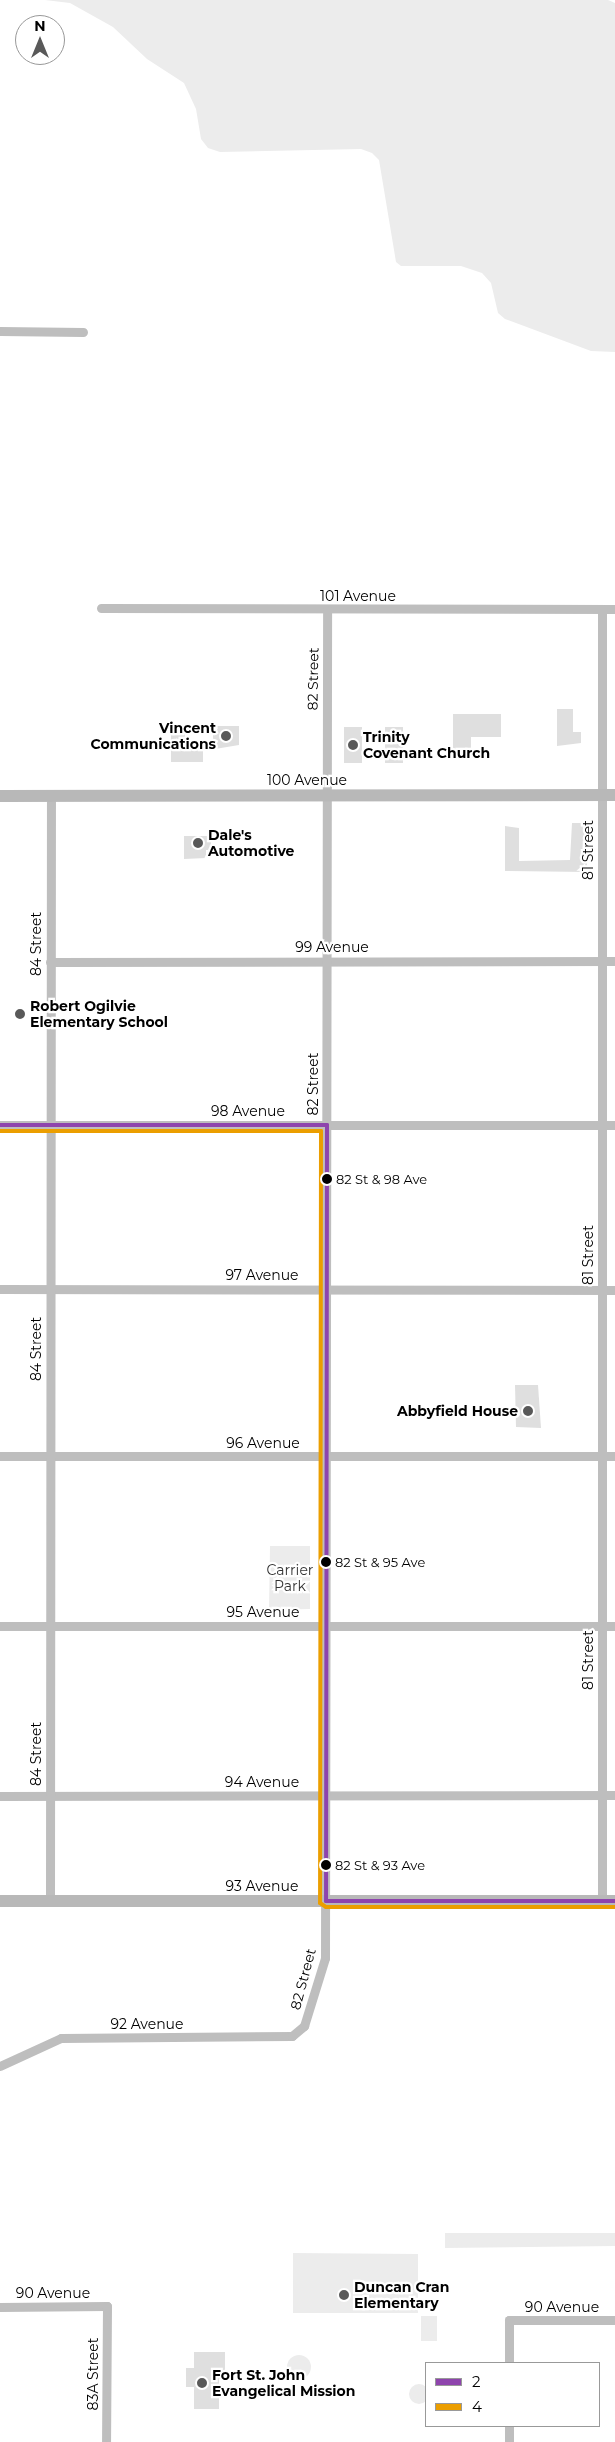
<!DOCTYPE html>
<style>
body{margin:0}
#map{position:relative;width:615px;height:2442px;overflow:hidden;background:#fff;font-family:Montserrat,sans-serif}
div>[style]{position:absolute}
.green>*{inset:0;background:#ececec}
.round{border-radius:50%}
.building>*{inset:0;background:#dfdfdf}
.minor>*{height:9px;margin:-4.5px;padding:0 4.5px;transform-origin:4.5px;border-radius:4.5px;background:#bebebe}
.secondary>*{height:12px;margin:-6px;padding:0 6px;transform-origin:6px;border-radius:6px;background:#b8b8b8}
.bus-1>*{height:4px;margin:-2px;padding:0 2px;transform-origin:2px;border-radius:2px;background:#8e44ad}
.bus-2>*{height:4px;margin:-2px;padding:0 2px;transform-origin:2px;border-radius:2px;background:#eb9e00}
.dots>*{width:14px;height:14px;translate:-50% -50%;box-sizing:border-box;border:2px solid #fff;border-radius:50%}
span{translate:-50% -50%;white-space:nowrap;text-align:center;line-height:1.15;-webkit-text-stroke:4.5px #fff;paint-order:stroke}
.bus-label{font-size:13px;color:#000}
.left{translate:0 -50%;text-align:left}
.street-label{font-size:14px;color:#000}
.poi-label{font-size:14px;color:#000;font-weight:700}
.right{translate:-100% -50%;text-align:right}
.park-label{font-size:14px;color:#333}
.legend{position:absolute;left:425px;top:2362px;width:175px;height:65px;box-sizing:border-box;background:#fff;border:1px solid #999;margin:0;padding:6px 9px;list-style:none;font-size:15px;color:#000}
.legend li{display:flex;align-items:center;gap:10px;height:25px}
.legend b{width:25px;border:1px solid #999}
.north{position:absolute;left:15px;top:15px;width:50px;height:50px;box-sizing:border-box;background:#fff;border:1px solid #999;border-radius:50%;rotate:0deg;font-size:14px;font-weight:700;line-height:20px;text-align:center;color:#000}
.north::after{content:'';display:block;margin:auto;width:18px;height:22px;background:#595959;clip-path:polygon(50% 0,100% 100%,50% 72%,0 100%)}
</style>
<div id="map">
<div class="green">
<div style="clip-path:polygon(45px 0,608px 0,615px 3px,615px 352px,591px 351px,505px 319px,498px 313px,491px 283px,482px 273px,461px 266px,401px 266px,396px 262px,379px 160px,372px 153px,361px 149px,220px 152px,208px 148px,201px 139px,196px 109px,184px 83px,147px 59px,113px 27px,70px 3px)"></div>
<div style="clip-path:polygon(270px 1546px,310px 1546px,310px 1609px,269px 1610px)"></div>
<div style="clip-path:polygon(445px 2233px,615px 2233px,615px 2246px,445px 2248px)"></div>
<div style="clip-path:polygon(293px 2253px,418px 2254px,418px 2313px,293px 2313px)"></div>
<div style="clip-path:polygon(421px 2316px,437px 2316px,437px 2341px,421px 2341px)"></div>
<div class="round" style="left:287px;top:2355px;width:24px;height:24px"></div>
<div class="round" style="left:409px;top:2384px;width:20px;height:20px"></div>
</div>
<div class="building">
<div style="clip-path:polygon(557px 709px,573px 709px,573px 732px,581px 732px,581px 743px,557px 746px)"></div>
<div style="clip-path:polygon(453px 714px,501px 714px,501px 737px,471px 737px,471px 753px,453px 752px)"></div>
<div style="clip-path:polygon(213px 726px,239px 726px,239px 745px,203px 751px,203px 762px,171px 762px,171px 729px,185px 729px,185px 741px,213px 740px)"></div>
<div style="clip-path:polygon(344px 727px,362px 727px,362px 763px,344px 763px)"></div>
<div style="clip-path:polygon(385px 727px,403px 727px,403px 763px,385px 763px)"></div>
<div style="clip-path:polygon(572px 823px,587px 823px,587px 872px,505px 871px,505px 826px,519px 828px,519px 861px,570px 860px)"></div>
<div style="clip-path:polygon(184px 836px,211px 836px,211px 850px,206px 850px,206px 858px,184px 859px)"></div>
<div style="clip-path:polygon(515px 1385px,538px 1385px,541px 1428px,516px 1427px)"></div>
<div style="clip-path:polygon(194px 2352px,225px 2352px,225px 2379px,219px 2379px,219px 2409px,194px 2409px,194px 2387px,186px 2387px,186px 2368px,194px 2368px)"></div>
</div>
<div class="minor">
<div style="left:0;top:331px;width:83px;rotate:0.7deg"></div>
<div style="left:101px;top:608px;width:514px;rotate:0.11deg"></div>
<div style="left:602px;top:609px;width:1292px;rotate:90deg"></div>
<div style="left:50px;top:962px;width:565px;rotate:-0.1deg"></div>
<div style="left:0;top:1125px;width:615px"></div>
<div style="left:0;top:1289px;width:615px;rotate:0.09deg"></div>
<div style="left:0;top:1456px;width:615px"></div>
<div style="left:0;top:1626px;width:615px"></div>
<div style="left:0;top:1796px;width:615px;rotate:-0.09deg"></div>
<div style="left:50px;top:1902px;width:1106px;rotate:-89.95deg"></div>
<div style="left:0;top:2066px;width:67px;rotate:-24.7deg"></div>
<div style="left:61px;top:2038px;width:231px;rotate:-0.5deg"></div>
<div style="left:292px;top:2036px;width:16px;rotate:-40deg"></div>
<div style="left:304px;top:2026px;width:71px;rotate:-72.8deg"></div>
<div style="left:325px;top:1958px;width:1348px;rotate:-89.91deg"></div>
<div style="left:0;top:2307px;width:107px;rotate:-0.5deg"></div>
<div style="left:107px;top:2306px;width:136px;rotate:90.4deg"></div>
<div style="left:509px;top:2363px;width:43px;rotate:-90deg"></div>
<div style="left:509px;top:2320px;width:106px"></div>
<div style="left:509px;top:2426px;width:16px;rotate:90deg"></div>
</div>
<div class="secondary">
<div style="left:0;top:796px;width:615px;rotate:-0.09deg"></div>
<div style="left:0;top:1901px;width:615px"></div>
</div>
<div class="bus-1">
<div style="left:0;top:1125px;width:327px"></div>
<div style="left:327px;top:1125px;width:776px;rotate:90.07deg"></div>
<div style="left:326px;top:1901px;width:289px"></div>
</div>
<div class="bus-2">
<div style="left:0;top:1131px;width:321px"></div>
<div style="left:321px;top:1131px;width:772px;rotate:90.07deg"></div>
<div style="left:320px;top:1903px;width:7px;rotate:34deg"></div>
<div style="left:326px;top:1907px;width:289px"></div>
</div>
<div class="dots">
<div style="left:226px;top:736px;background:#595959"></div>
<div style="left:353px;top:745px;background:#595959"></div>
<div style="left:198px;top:843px;background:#595959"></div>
<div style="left:20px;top:1014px;background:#595959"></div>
<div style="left:327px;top:1179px;background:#000"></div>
<div style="left:528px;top:1411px;background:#595959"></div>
<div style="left:326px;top:1562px;background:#000"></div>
<div style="left:326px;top:1865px;background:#000"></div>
<div style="left:344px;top:2295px;background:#595959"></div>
<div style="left:202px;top:2383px;background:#595959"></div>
</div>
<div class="bus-label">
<span class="left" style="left:336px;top:1179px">82 St &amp; 98 Ave</span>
<span class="left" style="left:335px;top:1562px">82 St &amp; 95 Ave</span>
<span class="left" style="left:335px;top:1865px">82 St &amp; 93 Ave</span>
</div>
<div class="street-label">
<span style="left:358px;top:596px">101 Avenue</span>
<span style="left:313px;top:679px;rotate:-89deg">82 Street</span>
<span style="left:307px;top:780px">100 Avenue</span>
<span style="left:588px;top:850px;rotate:-90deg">81 Street</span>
<span style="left:36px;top:944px;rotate:-90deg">84 Street</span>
<span style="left:332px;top:947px">99 Avenue</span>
<span style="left:313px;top:1084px;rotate:-90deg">82 Street</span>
<span style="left:248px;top:1111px">98 Avenue</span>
<span style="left:588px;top:1255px;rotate:-90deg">81 Street</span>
<span style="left:262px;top:1275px">97 Avenue</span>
<span style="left:36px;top:1349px;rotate:-90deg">84 Street</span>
<span style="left:263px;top:1443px">96 Avenue</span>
<span style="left:263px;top:1612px">95 Avenue</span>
<span style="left:588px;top:1660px;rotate:-90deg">81 Street</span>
<span style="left:36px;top:1754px;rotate:-90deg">84 Street</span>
<span style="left:262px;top:1782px">94 Avenue</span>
<span style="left:262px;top:1886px">93 Avenue</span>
<span style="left:303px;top:1979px;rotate:-75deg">82 Street</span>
<span style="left:147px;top:2024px">92 Avenue</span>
<span style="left:53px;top:2293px">90 Avenue</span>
<span style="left:562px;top:2307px">90 Avenue</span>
<span style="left:93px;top:2374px;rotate:-90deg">83A Street</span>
</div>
<div class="poi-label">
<span class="right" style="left:216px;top:736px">Vincent<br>Communications</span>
<span class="left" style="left:363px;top:745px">Trinity<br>Covenant Church</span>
<span class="left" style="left:208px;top:843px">Dale's<br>Automotive</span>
<span class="left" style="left:30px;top:1014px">Robert Ogilvie<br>Elementary School</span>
<span class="right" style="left:518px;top:1411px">Abbyfield House</span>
<span class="left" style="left:354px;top:2295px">Duncan Cran<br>Elementary</span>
<span class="left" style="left:212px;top:2383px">Fort St. John<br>Evangelical Mission</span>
</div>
<div class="park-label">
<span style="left:290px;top:1578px">Carrier<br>Park</span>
</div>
<ul class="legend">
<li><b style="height:6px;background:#8e44ad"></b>2</li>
<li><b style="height:6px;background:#eb9e00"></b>4</li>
</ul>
<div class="north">N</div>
</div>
